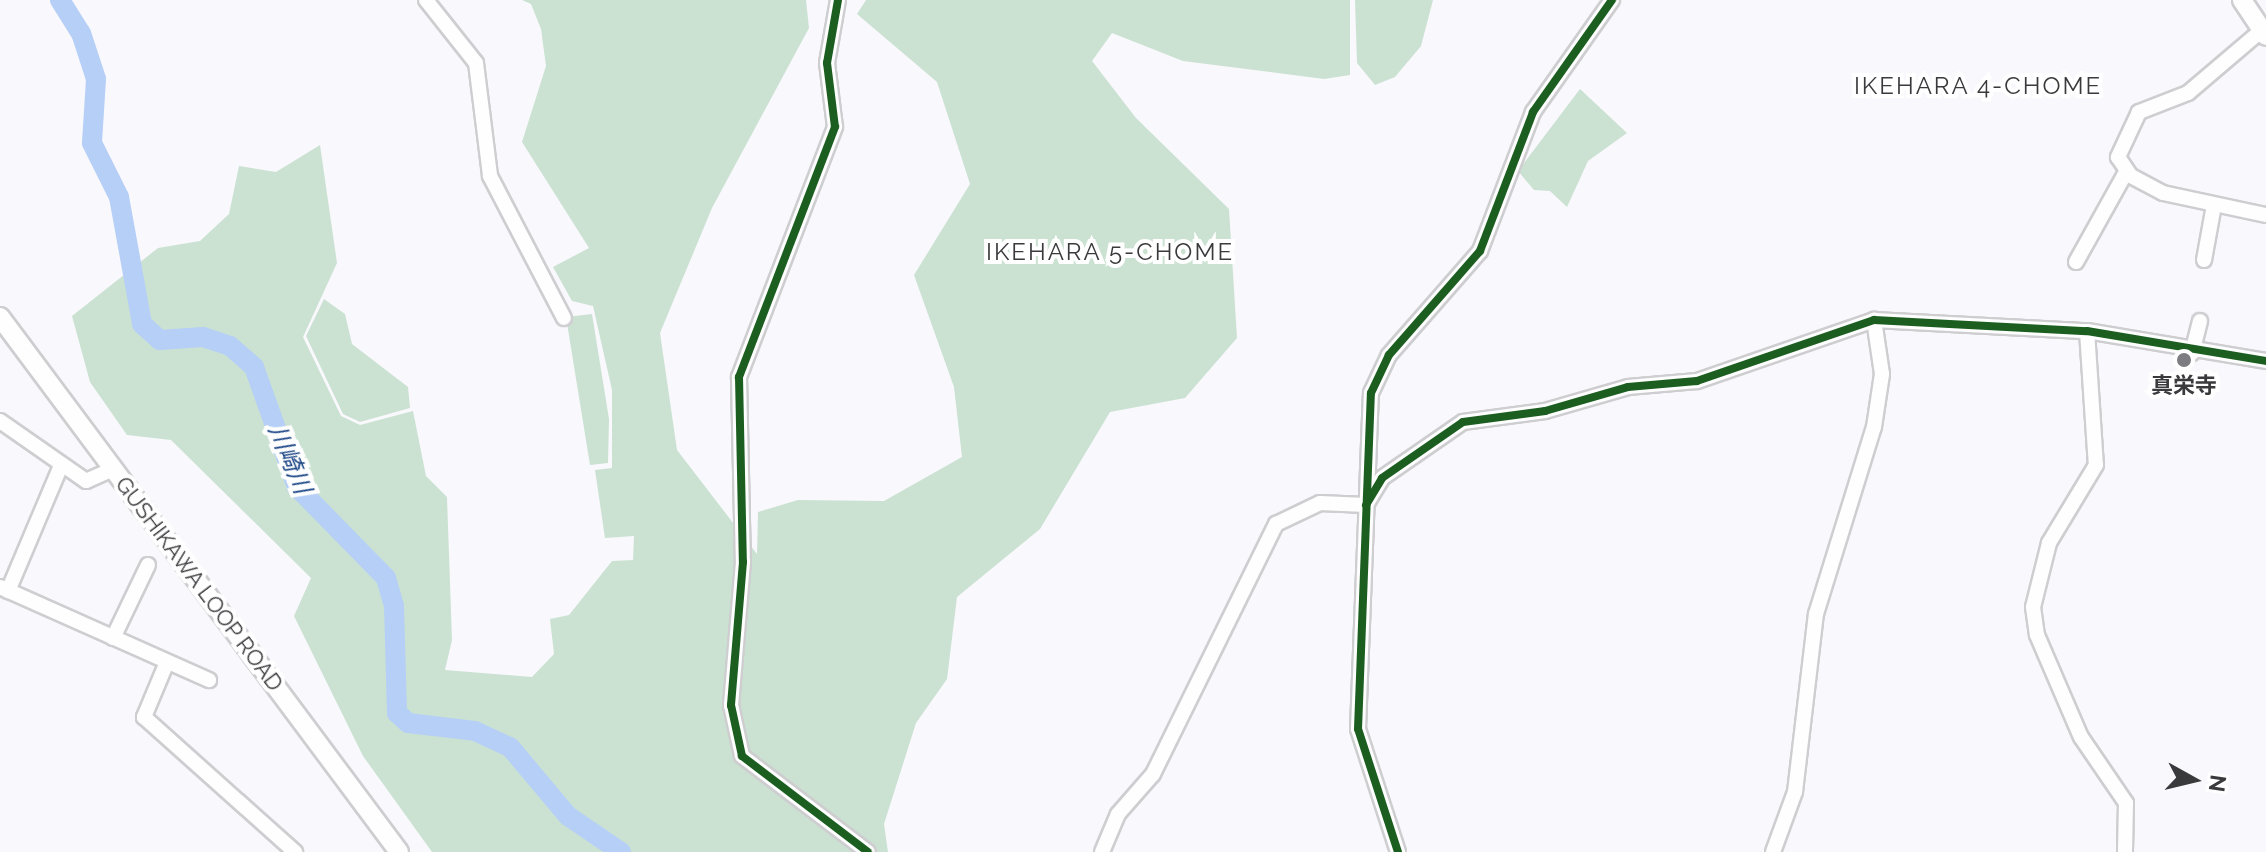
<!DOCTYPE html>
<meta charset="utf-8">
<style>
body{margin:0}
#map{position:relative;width:2266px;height:852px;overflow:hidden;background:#f9f8fd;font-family:Raleway,"Noto Sans JP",sans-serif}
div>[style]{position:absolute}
.green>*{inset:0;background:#cbe2d2}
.river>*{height:20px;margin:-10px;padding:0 10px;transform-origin:10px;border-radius:10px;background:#b6cff7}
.roads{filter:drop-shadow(2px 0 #cecdd0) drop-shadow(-2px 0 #cecdd0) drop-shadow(0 2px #cecdd0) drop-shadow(0 -2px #cecdd0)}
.street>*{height:14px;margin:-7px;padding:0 7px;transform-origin:7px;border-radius:7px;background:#fefeff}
.secondary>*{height:18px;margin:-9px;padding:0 9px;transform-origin:9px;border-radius:9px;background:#fefeff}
.cycleway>*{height:8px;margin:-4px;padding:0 4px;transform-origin:4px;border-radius:4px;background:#1b5e20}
.dots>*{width:22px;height:22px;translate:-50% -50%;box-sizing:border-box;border:4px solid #fff;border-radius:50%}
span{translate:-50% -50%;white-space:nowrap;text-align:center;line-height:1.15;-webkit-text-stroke:8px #fff;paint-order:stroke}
.poi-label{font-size:22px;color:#3a393c;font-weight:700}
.street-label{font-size:22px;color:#3a393c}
.neighbourhood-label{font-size:24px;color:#3a393c;letter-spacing:2px}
.water-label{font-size:24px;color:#1a4485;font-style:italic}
.north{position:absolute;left:2154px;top:740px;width:80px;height:80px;-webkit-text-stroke:6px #fff;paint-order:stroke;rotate:98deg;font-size:22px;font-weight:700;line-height:32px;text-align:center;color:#3a393c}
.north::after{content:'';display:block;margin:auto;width:28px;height:36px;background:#3a393c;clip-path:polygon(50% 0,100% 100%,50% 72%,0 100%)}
</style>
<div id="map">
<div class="green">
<div style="clip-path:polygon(522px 0,806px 0,809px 28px,712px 208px,660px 333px,677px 450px,757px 554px,758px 512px,798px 500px,884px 501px,962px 457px,954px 387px,914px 275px,970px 184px,937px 82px,857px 14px,866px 0,1350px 0,1350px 75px,1324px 79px,1183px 61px,1112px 33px,1092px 61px,1136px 118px,1229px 209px,1237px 338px,1185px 398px,1110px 412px,1040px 529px,957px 597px,947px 679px,916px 723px,884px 824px,888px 852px,432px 852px,363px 756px,294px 616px,311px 578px,171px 440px,127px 435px,90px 382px,72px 316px,158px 248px,200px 241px,229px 214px,239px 166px,276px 172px,320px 145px,337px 263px,303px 337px,341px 416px,360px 425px,413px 411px,426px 476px,447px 497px,452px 640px,445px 670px,532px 677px,554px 654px,550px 619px,569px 615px,612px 561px,633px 560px,634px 536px,605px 538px,595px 470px,612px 468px,612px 390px,593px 306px,572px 301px,553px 267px,589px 248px,522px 142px,546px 66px,541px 29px,531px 4px)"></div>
<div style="clip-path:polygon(1355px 0,1433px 0,1421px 46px,1395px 77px,1375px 85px,1357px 63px)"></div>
<div style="clip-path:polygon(1580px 89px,1627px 133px,1588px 161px,1567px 207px,1550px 191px,1534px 190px,1518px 171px)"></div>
<div style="clip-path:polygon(324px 299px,345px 314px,352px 344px,408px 387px,410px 408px,360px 422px,343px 414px,306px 336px)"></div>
<div style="clip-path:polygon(592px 314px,609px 419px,608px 463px,590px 465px,566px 317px)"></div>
</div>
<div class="river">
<div style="left:60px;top:0;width:39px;rotate:58deg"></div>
<div style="left:81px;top:33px;width:48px;rotate:71.9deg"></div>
<div style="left:96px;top:79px;width:64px;rotate:93.6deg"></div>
<div style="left:92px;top:143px;width:60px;rotate:63.4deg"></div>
<div style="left:119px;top:197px;width:129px;rotate:79.7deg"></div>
<div style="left:142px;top:324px;width:24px;rotate:42deg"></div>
<div style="left:160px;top:340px;width:43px;rotate:-4deg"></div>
<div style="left:203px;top:337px;width:28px;rotate:18deg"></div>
<div style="left:230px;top:346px;width:32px;rotate:41deg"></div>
<div style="left:254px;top:367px;width:127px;rotate:70.3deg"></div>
<div style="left:297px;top:487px;width:127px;rotate:45.6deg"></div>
<div style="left:386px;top:578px;width:29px;rotate:74deg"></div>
<div style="left:394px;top:606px;width:107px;rotate:88.4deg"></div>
<div style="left:397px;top:713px;width:15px;rotate:42deg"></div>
<div style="left:408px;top:723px;width:67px;rotate:6.8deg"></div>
<div style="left:475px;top:731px;width:38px;rotate:25deg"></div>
<div style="left:510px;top:747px;width:90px;rotate:50deg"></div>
<div style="left:568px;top:816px;width:64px;rotate:34.2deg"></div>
</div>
<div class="roads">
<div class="street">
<div style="left:426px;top:0;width:80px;rotate:51.6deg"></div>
<div style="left:476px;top:63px;width:114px;rotate:82.9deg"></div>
<div style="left:490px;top:176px;width:160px;rotate:62.5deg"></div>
<div style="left:838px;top:0;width:64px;rotate:99.9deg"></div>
<div style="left:827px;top:63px;width:64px;rotate:82.9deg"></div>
<div style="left:835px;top:127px;width:268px;rotate:111deg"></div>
<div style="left:739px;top:377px;width:185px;rotate:88.8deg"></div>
<div style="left:743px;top:562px;width:144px;rotate:94.8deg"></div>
<div style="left:731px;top:705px;width:52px;rotate:77.8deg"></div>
<div style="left:742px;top:756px;width:158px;rotate:37.3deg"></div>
<div style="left:2262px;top:30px;width:97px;rotate:139.6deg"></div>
<div style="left:2188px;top:93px;width:53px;rotate:158.8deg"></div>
<div style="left:2139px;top:112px;width:50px;rotate:115deg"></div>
<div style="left:2118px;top:157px;width:23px;rotate:56deg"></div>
<div style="left:2131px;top:176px;width:36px;rotate:28deg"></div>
<div style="left:2163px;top:193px;width:105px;rotate:12.1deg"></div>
<div style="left:2204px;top:260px;width:56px;rotate:-79.7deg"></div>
<div style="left:2076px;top:262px;width:103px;rotate:-60.9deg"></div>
<div style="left:2087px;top:331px;width:134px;rotate:86.2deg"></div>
<div style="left:2096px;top:465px;width:91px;rotate:121.1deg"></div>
<div style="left:2049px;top:543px;width:66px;rotate:104deg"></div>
<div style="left:2033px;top:607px;width:28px;rotate:82deg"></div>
<div style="left:2037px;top:635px;width:111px;rotate:66.7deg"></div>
<div style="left:2081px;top:737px;width:80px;rotate:55.7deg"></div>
<div style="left:2126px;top:803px;width:49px;rotate:91.2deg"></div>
<div style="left:2192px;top:353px;width:33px;rotate:-76deg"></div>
<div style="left:0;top:421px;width:105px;rotate:34.9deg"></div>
<div style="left:86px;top:481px;width:30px;rotate:-24deg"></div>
<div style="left:1366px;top:505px;width:31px;rotate:-59deg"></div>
<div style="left:1382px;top:478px;width:98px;rotate:-34.7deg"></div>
<div style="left:1463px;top:422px;width:83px;rotate:-7.6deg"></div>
<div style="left:1545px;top:411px;width:86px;rotate:-16.1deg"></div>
<div style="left:1628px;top:387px;width:69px;rotate:-5deg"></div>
<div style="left:1697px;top:381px;width:187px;rotate:-19deg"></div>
<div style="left:1874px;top:320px;width:213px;rotate:3deg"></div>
<div style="left:2087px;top:331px;width:181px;rotate:9.5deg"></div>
<div style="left:0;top:587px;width:229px;rotate:24deg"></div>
<div style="left:8px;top:591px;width:134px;rotate:-67.1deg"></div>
<div style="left:113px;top:638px;width:81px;rotate:-64.4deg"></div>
<div style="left:167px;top:662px;width:60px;rotate:112.7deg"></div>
<div style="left:144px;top:717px;width:203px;rotate:41.8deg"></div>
<div style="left:1102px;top:852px;width:41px;rotate:-67.2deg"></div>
<div style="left:1118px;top:814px;width:53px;rotate:-48.8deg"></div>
<div style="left:1153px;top:774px;width:279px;rotate:-63.8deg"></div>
<div style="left:1276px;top:524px;width:49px;rotate:-25.5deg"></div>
<div style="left:1320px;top:503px;width:46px;rotate:2.5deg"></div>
<div style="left:1398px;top:852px;width:129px;rotate:-108deg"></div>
<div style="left:1358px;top:729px;width:336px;rotate:-87.8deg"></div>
<div style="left:1371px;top:393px;width:42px;rotate:-64.7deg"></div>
<div style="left:1389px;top:355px;width:138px;rotate:-48.8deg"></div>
<div style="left:1480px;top:251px;width:149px;rotate:-69.1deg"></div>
<div style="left:1533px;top:112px;width:137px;rotate:-54.8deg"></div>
<div style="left:1773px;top:852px;width:64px;rotate:-69.9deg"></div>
<div style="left:1795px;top:792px;width:179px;rotate:-83.3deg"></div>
<div style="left:1816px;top:614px;width:196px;rotate:-72.8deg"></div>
<div style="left:1874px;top:427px;width:54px;rotate:-81.4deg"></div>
<div style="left:1882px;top:374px;width:55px;rotate:-98.4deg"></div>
</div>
<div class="secondary">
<div style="left:2242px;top:0;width:43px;rotate:56.3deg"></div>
<div style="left:0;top:317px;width:667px;rotate:53.28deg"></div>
</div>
</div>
<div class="cycleway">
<div style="left:838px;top:0;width:64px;rotate:99.9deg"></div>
<div style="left:827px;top:63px;width:64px;rotate:82.9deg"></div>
<div style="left:835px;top:127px;width:268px;rotate:111deg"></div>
<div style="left:739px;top:377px;width:185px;rotate:88.8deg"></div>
<div style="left:743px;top:562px;width:144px;rotate:94.8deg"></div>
<div style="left:731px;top:705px;width:52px;rotate:77.8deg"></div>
<div style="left:742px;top:756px;width:158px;rotate:37.3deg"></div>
<div style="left:1366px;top:505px;width:31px;rotate:-59deg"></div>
<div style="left:1382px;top:478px;width:98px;rotate:-34.7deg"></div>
<div style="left:1463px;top:422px;width:83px;rotate:-7.6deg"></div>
<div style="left:1545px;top:411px;width:86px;rotate:-16.1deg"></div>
<div style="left:1628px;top:387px;width:69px;rotate:-5deg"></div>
<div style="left:1697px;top:381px;width:187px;rotate:-19deg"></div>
<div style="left:1874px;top:320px;width:213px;rotate:3deg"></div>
<div style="left:2087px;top:331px;width:181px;rotate:9.5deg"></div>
<div style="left:1398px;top:852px;width:129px;rotate:-108deg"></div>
<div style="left:1358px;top:729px;width:336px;rotate:-87.8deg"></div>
<div style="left:1371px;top:393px;width:42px;rotate:-64.7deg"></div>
<div style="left:1389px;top:355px;width:138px;rotate:-48.8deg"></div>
<div style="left:1480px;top:251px;width:149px;rotate:-69.1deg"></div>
<div style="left:1533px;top:112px;width:137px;rotate:-54.8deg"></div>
</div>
<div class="dots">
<div style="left:2184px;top:360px;background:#7d7c80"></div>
</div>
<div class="poi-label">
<span style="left:2184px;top:386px">真栄寺</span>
</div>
<div class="street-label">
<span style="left:199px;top:584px;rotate:53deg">GUSHIKAWA LOOP ROAD</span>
</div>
<div class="neighbourhood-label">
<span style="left:1978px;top:86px">IKEHARA 4-CHOME</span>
<span style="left:1110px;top:252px">IKEHARA 5-CHOME</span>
</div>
<div class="water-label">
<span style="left:290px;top:459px;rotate:67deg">川崎川</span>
</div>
<div class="north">N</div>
</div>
